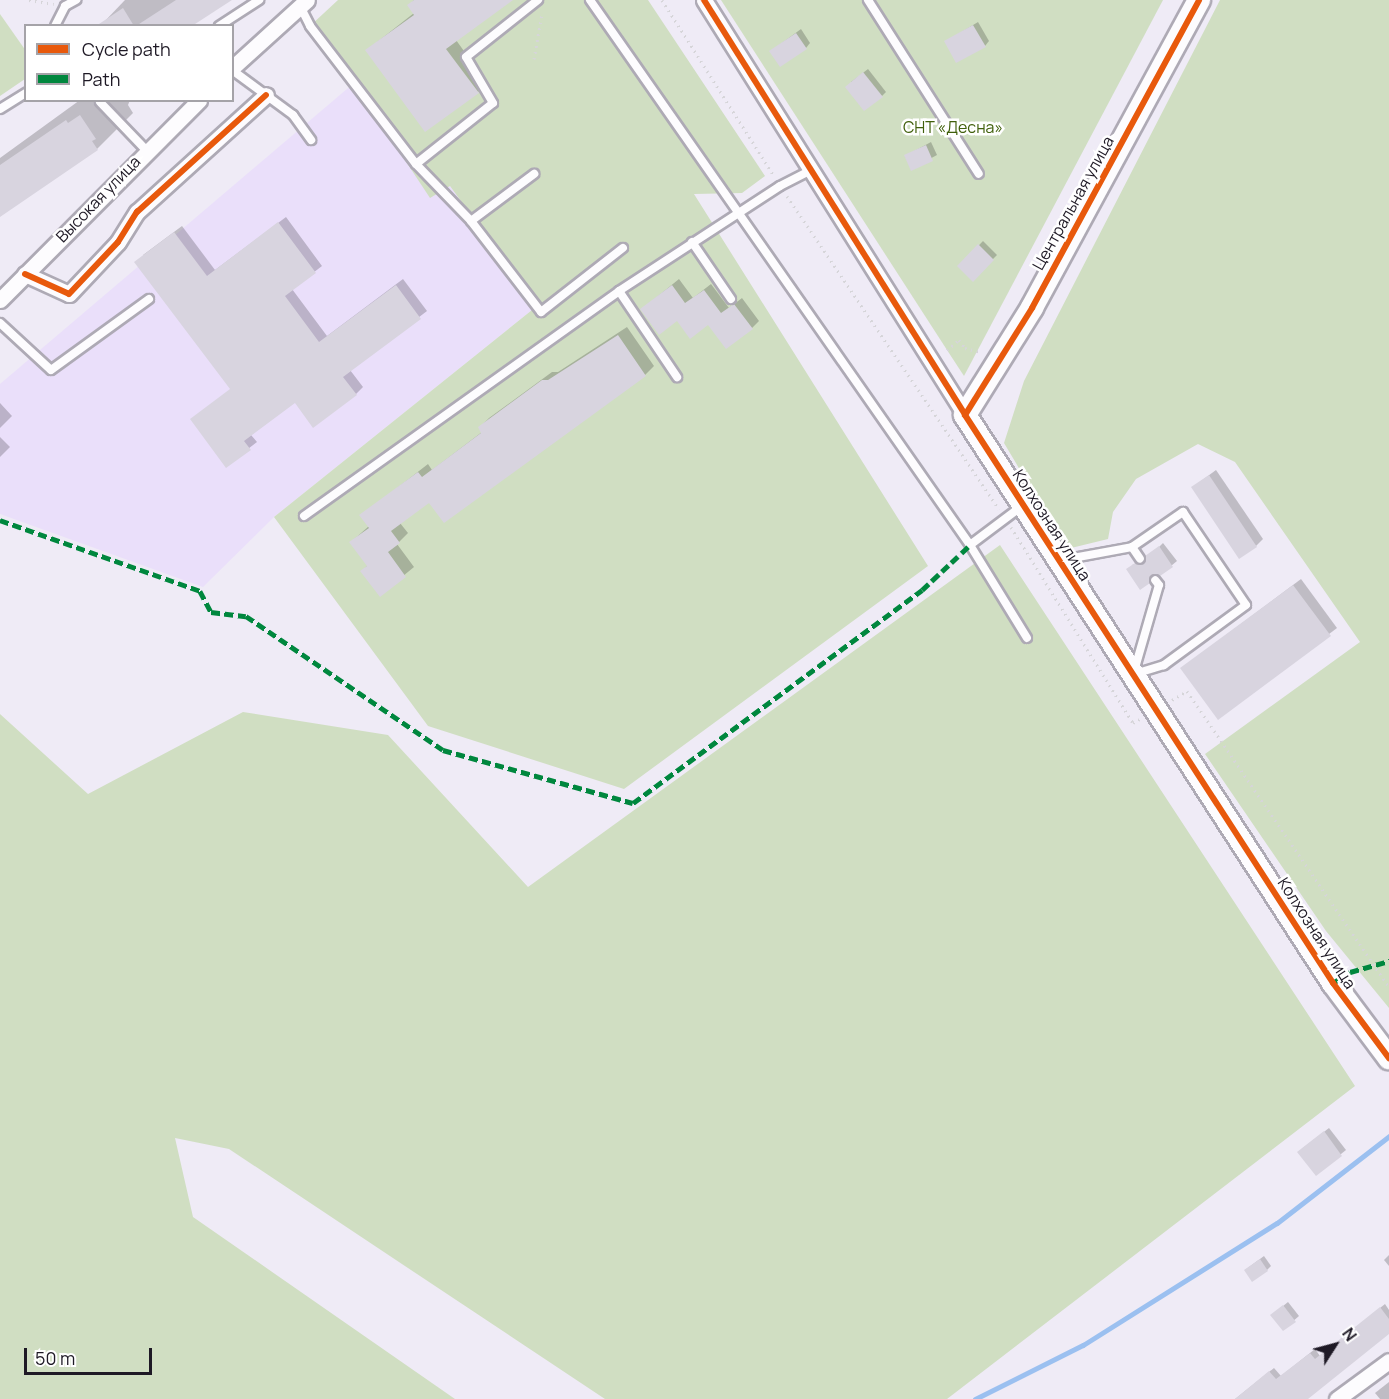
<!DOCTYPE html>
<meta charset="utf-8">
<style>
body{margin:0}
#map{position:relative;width:1389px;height:1399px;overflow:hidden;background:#efebf6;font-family:Manrope,sans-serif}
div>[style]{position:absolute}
.built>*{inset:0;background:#eadffa}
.green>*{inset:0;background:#d0dec2}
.shadow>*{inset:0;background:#0003}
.stream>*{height:5px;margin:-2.5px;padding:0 2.5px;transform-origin:2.5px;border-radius:2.5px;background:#9bc0f0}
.building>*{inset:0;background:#d8d4df}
.path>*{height:3px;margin-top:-1.5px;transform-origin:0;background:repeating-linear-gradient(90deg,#d6d5d9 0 1.5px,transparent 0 6px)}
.roads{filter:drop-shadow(2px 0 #aeaab5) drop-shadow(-2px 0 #aeaab5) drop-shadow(0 2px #aeaab5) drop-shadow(0 -2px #aeaab5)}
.lane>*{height:8px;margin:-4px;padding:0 4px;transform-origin:4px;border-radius:4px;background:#fdfcfe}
.street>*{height:15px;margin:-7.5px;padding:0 7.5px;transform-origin:7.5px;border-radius:7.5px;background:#fdfcfe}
.secondary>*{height:22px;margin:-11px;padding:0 11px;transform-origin:11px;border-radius:11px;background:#fdfcfe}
.quiet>*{height:4.5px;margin-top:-2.25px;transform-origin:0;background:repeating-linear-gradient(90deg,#00873e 0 9px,transparent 0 13.5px)}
.cycleway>*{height:6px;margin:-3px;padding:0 3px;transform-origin:3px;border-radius:3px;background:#e8590c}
span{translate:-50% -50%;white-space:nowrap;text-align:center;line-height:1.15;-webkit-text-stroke:5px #fff;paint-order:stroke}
.park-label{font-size:16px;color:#41600c}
.street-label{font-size:16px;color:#1e1925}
.legend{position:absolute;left:24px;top:24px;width:210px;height:78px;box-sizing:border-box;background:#fff;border:2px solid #a5a3a8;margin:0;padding:8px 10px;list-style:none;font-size:18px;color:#1e1925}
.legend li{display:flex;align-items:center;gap:12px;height:30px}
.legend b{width:30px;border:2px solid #a5a3a8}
.north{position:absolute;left:1305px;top:1315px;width:60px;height:60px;-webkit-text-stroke:4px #fff;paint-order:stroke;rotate:54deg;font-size:16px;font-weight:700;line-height:24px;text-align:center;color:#1e1925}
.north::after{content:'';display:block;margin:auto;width:21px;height:27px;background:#1e1925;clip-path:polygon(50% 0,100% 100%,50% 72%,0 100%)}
.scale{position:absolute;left:24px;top:1348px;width:128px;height:27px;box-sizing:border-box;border:3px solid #1e1925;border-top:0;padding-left:8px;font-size:18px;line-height:21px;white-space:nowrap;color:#1e1925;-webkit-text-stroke:4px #fff;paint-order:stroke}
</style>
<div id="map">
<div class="built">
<div style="clip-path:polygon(354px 83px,430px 197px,450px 186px,537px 306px,274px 517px,203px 587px,0 514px,0 384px)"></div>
</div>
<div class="green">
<div style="clip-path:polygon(338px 0,648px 0,765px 176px,742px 193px,694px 194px,928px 566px,624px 789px,428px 726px,274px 517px,537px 306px,450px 186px,430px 198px,354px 83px,310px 26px)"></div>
<div style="clip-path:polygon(721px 0,1163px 0,964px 376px,947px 350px)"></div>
<div style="clip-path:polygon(1220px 0,1389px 0,1389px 1008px,1326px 931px,1205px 754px,1360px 642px,1235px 462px,1198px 444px,1136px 479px,1113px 512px,1108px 539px,1067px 549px,1004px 443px,1024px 381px)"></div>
<div style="clip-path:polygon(0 14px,26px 51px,25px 79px,0 96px)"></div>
<div style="clip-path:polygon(1000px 545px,1355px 1086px,947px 1399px,605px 1399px,229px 1149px,175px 1138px,193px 1217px,455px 1399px,0 1399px,0 714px,88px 794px,243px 712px,388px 735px,528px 887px)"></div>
</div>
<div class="shadow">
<div style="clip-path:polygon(125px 0,228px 0,189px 26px,104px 26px,103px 23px)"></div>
<div style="clip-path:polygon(414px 0,511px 0,456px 40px,487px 83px,478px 92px,367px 50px,414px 13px,409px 5px)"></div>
<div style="clip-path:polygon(978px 22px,989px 41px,985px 46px,945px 42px)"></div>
<div style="clip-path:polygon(801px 29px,810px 43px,806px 48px,771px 51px)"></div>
<div style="clip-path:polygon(868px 69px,886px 92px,882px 96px,851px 82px)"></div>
<div style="clip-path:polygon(80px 100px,130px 100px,128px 105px,133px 113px,97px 149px,0 216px,0 158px)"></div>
<div style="clip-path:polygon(931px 142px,937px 155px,911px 169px,905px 156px)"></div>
<div style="clip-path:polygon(286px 217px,322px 266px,292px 289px,327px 336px,403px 279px,427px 311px,350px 370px,363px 387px,356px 394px,296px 401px,251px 435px,257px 442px,226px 466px,231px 388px,143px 255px,182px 226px,215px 270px)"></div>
<div style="clip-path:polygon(983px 241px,997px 255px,973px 279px,959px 266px)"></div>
<div style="clip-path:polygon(679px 279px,693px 298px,711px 284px,729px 308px,742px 298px,759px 321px,752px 328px,678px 319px,642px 309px)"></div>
<div style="clip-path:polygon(627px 327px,654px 366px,645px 375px,430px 500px,400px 523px,408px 533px,397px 544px,414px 567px,380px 595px,362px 571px,368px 565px,351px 542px,369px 526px,361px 516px,428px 464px,432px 470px,482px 432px,480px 427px,489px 418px,552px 372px,558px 372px)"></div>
<div style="clip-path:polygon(0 403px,12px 416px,0 428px)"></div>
<div style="clip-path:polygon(0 437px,10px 447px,0 457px)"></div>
<div style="clip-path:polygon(1216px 470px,1263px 539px,1256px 546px,1193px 487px)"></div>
<div style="clip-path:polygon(1163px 543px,1177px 561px,1160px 575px,1155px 574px,1149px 582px,1132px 565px,1146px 560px)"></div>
<div style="clip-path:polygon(1301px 579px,1337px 628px,1218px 718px,1182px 668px)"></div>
<div style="clip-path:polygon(1329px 1128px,1346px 1150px,1316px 1174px,1303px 1148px)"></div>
<div style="clip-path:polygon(1389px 1255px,1389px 1266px,1384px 1260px)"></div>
<div style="clip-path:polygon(1264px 1256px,1271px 1266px,1267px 1270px,1245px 1270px)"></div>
<div style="clip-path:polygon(1288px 1302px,1299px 1316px,1284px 1329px,1277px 1311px)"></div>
<div style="clip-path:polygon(1385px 1304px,1389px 1310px,1389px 1333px,1302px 1399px,1235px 1399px,1274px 1368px,1281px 1376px,1315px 1349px,1320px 1356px)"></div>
<div style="clip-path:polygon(1389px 1382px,1389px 1399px,1380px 1399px,1375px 1393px)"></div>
</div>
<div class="stream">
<div style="left:975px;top:1399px;width:121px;rotate:-26.6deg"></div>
<div style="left:1083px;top:1345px;width:229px;rotate:-32.2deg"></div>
<div style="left:1277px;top:1223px;width:142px;rotate:-37.8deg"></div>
</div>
<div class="building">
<div style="clip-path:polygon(176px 0,232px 0,192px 26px,136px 26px)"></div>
<div style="clip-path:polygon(414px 0,513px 0,446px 49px,479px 93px,425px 132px,365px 50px,414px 15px,407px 5px)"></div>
<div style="clip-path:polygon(123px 8px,134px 26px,96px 26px)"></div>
<div style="clip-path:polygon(973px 25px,986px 47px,956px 63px,944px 41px)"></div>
<div style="clip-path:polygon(796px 33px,807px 49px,780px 67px,769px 51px)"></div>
<div style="clip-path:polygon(863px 72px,883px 97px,864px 111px,845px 87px)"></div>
<div style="clip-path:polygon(80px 115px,96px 139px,92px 141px,98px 150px,0 217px,0 165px,66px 120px,68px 123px)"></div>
<div style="clip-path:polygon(926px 145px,933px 161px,911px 171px,904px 155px)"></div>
<div style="clip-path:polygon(278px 222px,316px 273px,285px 296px,319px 342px,396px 285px,421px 319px,343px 377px,357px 395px,313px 428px,295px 403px,244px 441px,251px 450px,226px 468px,190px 419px,230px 389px,134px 262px,174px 232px,207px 276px)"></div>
<div style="clip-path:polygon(978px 244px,994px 260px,973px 282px,957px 266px)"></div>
<div style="clip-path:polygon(672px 285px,685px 303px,704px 290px,721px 313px,734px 304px,753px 329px,726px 349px,708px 325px,690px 339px,677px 321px,659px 335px,640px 309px)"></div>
<div style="clip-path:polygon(618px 335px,646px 376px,444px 523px,429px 503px,391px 531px,400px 543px,388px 552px,406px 577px,380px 597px,360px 571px,367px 566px,349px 542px,369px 528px,359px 515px,418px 472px,422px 477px,481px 433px,478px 427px,542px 380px,548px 380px)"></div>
<div style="clip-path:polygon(1209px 475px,1257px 547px,1239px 559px,1191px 487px)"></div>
<div style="clip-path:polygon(1159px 546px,1173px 567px,1160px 576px,1152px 575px,1150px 583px,1140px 590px,1126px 569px,1135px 563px,1144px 564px,1145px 556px)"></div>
<div style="clip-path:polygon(1293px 585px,1331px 636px,1218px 720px,1180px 668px)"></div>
<div style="clip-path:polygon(1324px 1131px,1342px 1156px,1316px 1176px,1297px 1152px)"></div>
<div style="clip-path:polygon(1260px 1259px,1268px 1271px,1252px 1282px,1244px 1270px)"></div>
<div style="clip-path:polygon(1283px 1305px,1296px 1322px,1283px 1331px,1270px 1315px)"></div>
<div style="clip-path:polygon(1380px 1307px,1389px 1319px,1389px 1334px,1308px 1399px,1235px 1399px,1269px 1371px,1276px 1379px,1310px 1353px,1315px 1359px)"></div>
</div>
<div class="path">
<div style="left:29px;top:0;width:25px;rotate:9deg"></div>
<div style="left:662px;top:0;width:209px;rotate:57.5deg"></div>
<div style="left:534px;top:59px;width:46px;rotate:-79.9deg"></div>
<div style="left:787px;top:196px;width:378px;rotate:55.9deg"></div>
<div style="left:947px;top:350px;width:16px;rotate:-40deg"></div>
<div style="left:959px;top:340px;width:10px;rotate:53deg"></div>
<div style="left:965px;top:348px;width:16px;rotate:14deg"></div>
<div style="left:1011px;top:527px;width:231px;rotate:58.1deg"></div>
<div style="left:1133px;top:723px;width:8px;rotate:-30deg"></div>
<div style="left:1172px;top:700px;width:17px;rotate:-31deg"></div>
<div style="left:1187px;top:691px;width:358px;rotate:55.7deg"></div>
</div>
<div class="roads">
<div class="lane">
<div style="left:590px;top:0;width:664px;rotate:55.11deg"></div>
<div style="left:970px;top:545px;width:109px;rotate:58.5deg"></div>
<div style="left:868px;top:0;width:206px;rotate:57.5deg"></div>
<div style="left:300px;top:6px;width:22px;rotate:63deg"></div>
<div style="left:310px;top:26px;width:174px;rotate:52.5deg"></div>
<div style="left:416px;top:164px;width:79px;rotate:46deg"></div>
<div style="left:471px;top:221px;width:115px;rotate:52.4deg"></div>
<div style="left:541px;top:312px;width:104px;rotate:-38deg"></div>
<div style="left:55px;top:26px;width:22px;rotate:-63deg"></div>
<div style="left:65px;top:6px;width:13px;rotate:-29deg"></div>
<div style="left:219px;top:26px;width:48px;rotate:-33deg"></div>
<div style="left:232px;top:70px;width:76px;rotate:36.4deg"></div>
<div style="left:293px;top:115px;width:31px;rotate:54deg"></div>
<div style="left:100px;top:102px;width:66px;rotate:46.2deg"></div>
<div style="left:0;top:109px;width:31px;rotate:-32deg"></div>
<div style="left:416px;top:164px;width:98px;rotate:-38.4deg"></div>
<div style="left:493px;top:103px;width:53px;rotate:-120.4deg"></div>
<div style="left:466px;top:57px;width:92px;rotate:-38.4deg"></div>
<div style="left:471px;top:221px;width:79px;rotate:-36.7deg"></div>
<div style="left:692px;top:242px;width:69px;rotate:55.6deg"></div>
<div style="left:619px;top:291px;width:104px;rotate:56deg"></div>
<div style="left:0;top:323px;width:69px;rotate:42.7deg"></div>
<div style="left:51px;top:370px;width:121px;rotate:-35.9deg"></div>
<div style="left:304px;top:516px;width:387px;rotate:-35.5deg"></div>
<div style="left:619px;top:291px;width:192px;rotate:-33.1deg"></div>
<div style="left:780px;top:186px;width:33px;rotate:-27deg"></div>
<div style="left:970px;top:545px;width:65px;rotate:-36.9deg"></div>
<div style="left:1132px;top:547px;width:62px;rotate:-34.5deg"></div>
<div style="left:1183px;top:512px;width:112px;rotate:55.9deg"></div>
<div style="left:1246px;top:605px;width:102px;rotate:143.8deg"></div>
<div style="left:1164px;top:665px;width:30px;rotate:163deg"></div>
<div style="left:1062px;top:560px;width:71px;rotate:-10.5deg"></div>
<div style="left:1132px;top:547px;width:14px;rotate:56deg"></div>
<div style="left:1135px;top:668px;width:86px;rotate:-73.9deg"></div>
<div style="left:1159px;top:585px;width:6px;rotate:-129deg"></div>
</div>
<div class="street">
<div style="left:704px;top:0;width:490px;rotate:57.8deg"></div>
<div style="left:232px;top:68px;width:101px;rotate:-42.2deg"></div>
<div style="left:25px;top:274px;width:48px;rotate:24.4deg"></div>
<div style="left:69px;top:294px;width:71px;rotate:-46.7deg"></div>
<div style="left:118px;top:242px;width:36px;rotate:-58deg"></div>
<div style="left:137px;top:212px;width:174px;rotate:-42.2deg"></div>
<div style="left:0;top:300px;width:282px;rotate:-45.1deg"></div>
<div style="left:1337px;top:1399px;width:64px;rotate:-36.2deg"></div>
</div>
<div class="secondary">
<div style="left:1199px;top:0;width:350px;rotate:118.5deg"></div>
<div style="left:1032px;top:308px;width:126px;rotate:122.1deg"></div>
<div style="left:965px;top:415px;width:677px;rotate:57.06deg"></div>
<div style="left:1333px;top:983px;width:94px;rotate:53.3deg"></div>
</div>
</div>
<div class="quiet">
<div style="left:0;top:520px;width:212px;rotate:19.5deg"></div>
<div style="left:200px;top:591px;width:24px;rotate:62deg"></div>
<div style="left:211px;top:612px;width:35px;rotate:7deg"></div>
<div style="left:246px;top:616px;width:238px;rotate:34.2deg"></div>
<div style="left:443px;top:750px;width:197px;rotate:15.6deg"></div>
<div style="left:633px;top:803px;width:359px;rotate:-36.4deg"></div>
<div style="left:922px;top:590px;width:66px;rotate:-43.2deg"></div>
<div style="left:1333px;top:983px;width:20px;rotate:-33deg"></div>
<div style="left:1350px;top:972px;width:41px;rotate:-15.8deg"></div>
</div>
<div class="cycleway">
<div style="left:704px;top:0;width:490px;rotate:57.8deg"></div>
<div style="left:965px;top:415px;width:677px;rotate:57.06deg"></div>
<div style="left:1333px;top:983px;width:94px;rotate:53.3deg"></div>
<div style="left:25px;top:274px;width:48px;rotate:24.4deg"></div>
<div style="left:69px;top:294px;width:71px;rotate:-46.7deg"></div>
<div style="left:118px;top:242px;width:36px;rotate:-58deg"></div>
<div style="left:137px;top:212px;width:174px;rotate:-42.2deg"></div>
<div style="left:965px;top:415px;width:126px;rotate:-57.9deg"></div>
<div style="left:1032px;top:308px;width:350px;rotate:-61.5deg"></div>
</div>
<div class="park-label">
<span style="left:953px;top:127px">СНТ «Десна»</span>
</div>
<div class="street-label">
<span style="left:98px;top:199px;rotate:-46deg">Высокая улица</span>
<span style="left:1073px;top:203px;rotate:-61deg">Центральная улица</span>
<span style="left:1052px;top:525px;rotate:57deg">Колхозная улица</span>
<span style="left:1317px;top:933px;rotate:57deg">Колхозная улица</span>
</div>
<ul class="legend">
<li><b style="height:8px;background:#e8590c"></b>Cycle path</li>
<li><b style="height:8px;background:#00873e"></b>Path</li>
</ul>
<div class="north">N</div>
<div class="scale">50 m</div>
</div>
